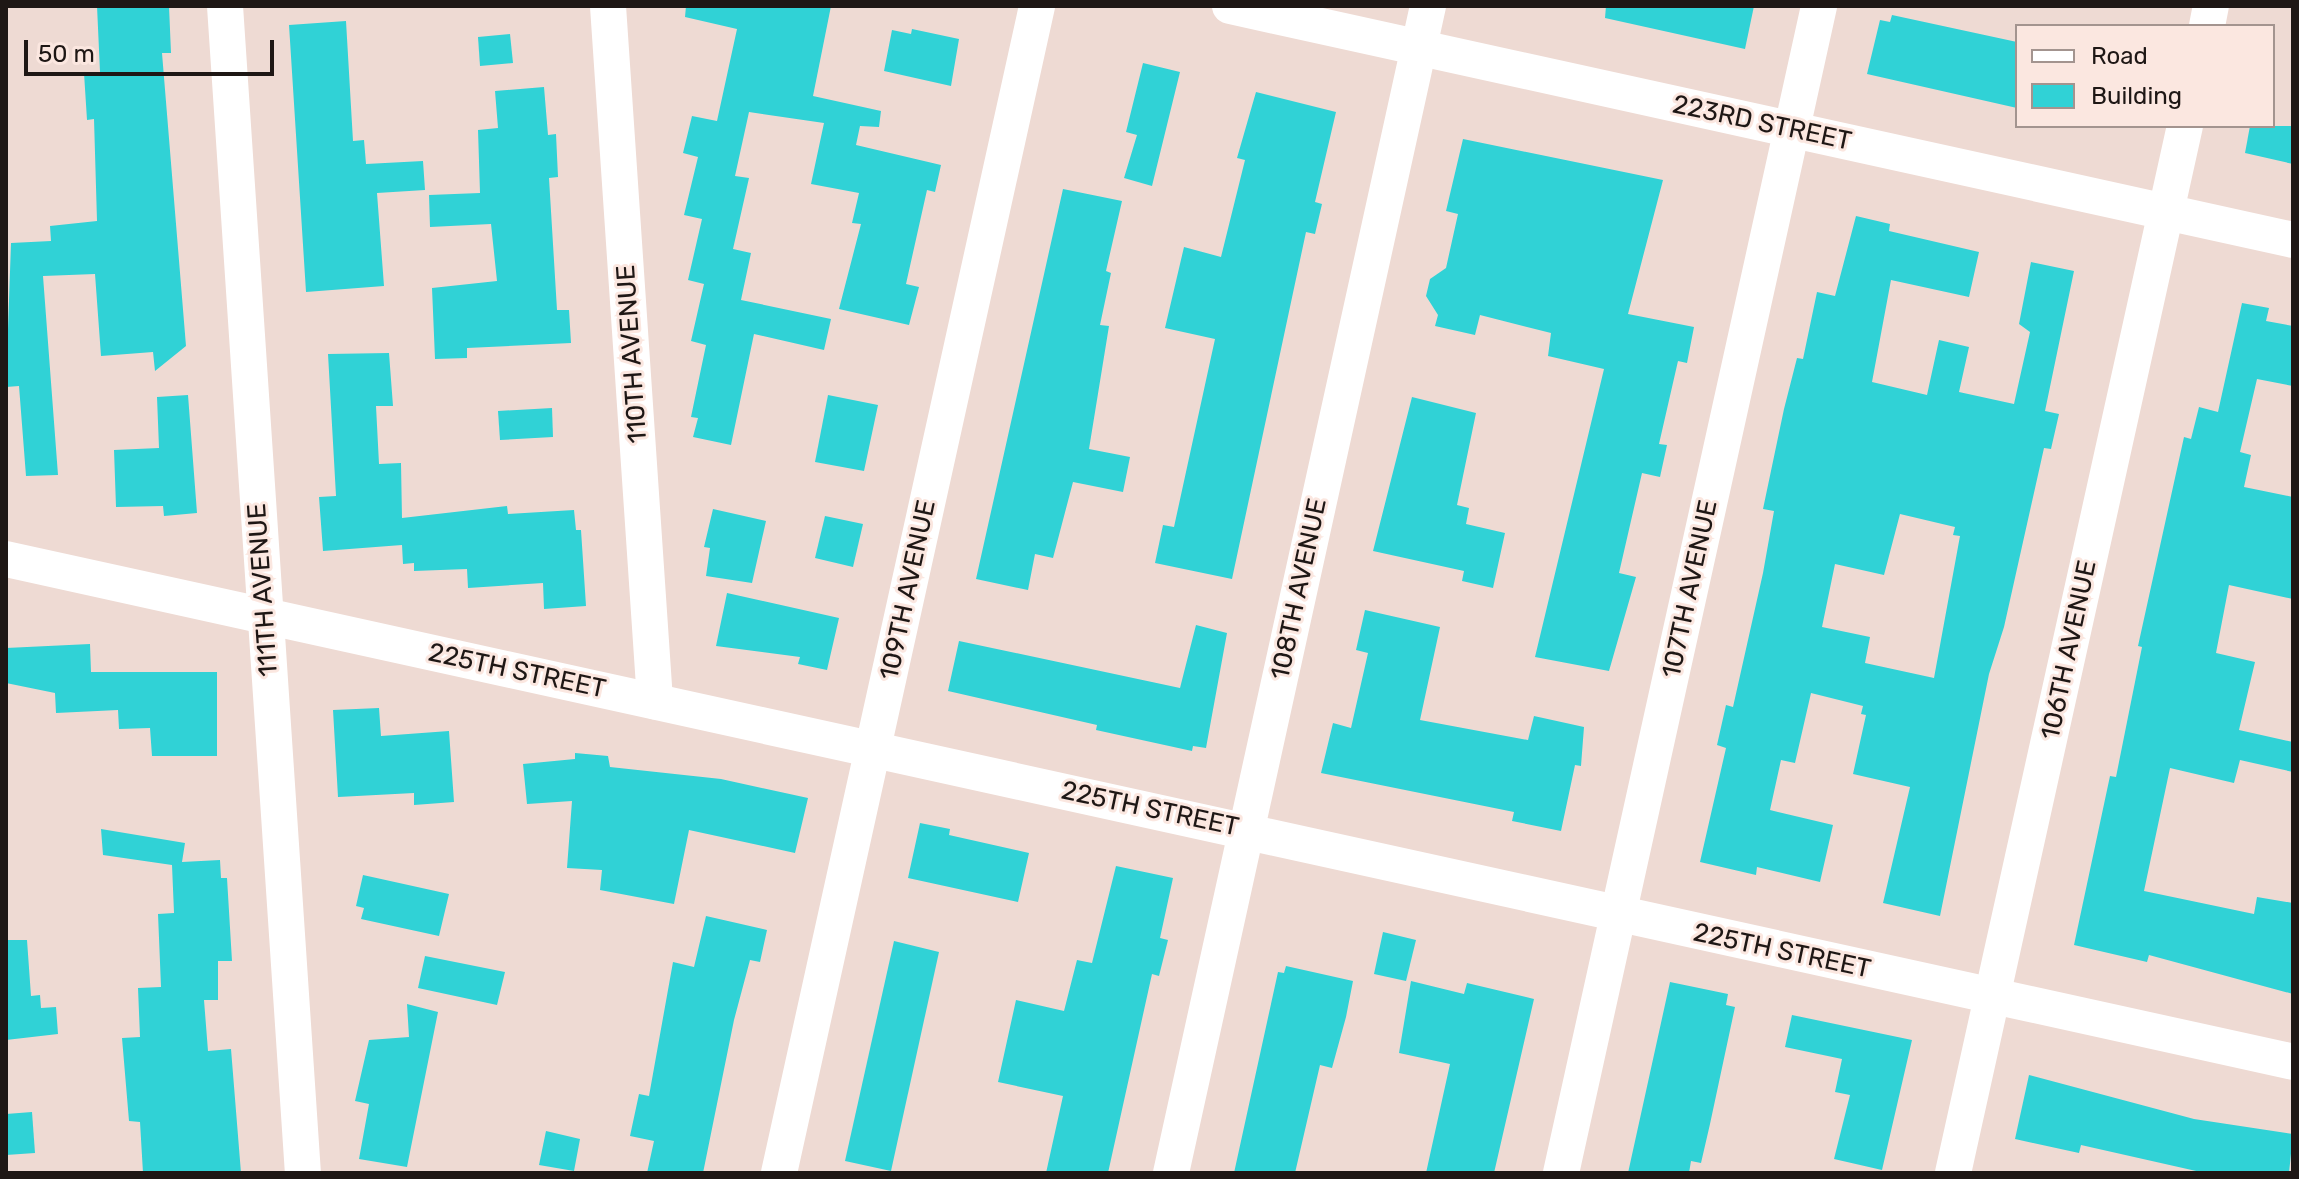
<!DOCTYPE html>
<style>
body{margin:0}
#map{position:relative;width:2299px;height:1179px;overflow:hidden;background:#eedad3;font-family:Rubik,sans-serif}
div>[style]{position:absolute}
.building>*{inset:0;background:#30d2d6}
.street>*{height:36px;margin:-18px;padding:0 18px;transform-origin:18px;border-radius:18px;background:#fff}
span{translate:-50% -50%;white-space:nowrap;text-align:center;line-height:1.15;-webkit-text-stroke:6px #fbe7e0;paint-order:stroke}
.street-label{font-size:26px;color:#1e1715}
.frame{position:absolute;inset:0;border:8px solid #1e1715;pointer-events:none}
.legend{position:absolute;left:2015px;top:24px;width:260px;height:104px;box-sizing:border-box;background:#fbe7e0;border:2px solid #a3948f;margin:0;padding:10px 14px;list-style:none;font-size:24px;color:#1e1715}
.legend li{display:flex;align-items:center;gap:16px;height:40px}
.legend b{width:40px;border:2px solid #a3948f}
.scale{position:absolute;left:24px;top:40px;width:250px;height:36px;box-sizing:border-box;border:4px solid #1e1715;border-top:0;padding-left:10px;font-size:24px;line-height:28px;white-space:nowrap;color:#1e1715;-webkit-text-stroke:6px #fbe7e0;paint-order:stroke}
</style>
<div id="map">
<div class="building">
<div style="clip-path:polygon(97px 6px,169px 6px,171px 53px,162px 53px,186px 346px,155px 371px,153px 352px,101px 356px,95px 274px,43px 276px,58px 475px,26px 476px,19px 386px,6px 387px,11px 243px,51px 241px,50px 226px,97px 221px,94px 119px,87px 120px,84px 73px,100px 72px)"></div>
<div style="clip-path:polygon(686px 6px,831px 6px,813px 96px,881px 111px,879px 127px,860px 126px,856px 145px,941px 165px,935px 192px,927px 190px,906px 284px,919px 287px,909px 325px,839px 309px,861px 224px,852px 223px,859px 193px,811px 184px,824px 123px,749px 112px,735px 176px,749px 178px,733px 249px,751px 253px,741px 300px,831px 319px,824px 350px,754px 334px,731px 445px,693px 437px,698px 418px,691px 417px,706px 345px,691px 341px,704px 284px,688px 280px,702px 219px,684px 215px,698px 157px,683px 153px,692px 116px,717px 121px,737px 29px,685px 17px)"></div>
<div style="clip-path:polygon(1606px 6px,1754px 6px,1745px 49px,1605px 18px)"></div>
<div style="clip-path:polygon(1892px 15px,2017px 42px,2017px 108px,1867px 74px,1880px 20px,1890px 22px)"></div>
<div style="clip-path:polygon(346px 21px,353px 141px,364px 140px,366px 164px,423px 161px,425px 190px,377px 193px,384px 286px,306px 292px,289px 25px)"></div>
<div style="clip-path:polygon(912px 29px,959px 39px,951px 86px,884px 71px,892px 30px,911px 34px)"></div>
<div style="clip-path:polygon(510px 34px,513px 63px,480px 66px,478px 37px)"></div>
<div style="clip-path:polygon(1143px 63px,1180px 72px,1152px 186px,1124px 178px,1137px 135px,1126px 132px)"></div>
<div style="clip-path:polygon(544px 87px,548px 135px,556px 134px,558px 177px,549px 178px,557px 310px,569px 310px,571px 343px,467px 348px,467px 358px,435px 359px,432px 288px,497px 281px,491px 224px,430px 227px,429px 195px,480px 193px,478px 130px,498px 128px,495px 91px)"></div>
<div style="clip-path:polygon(1256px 92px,1336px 112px,1315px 202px,1322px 204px,1315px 234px,1306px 232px,1232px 579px,1155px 563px,1163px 525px,1174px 527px,1215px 339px,1165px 328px,1184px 247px,1221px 257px,1245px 160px,1237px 158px)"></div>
<div style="clip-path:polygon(2250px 126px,2293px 126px,2293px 164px,2245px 153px)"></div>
<div style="clip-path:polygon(1463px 139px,1663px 180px,1628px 314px,1694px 327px,1687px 363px,1678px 361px,1659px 444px,1667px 445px,1660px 477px,1642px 473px,1619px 573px,1636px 577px,1609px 671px,1535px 657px,1604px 369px,1548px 356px,1551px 333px,1480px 315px,1475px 335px,1435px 326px,1438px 315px,1426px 296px,1430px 279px,1446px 268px,1458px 214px,1446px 211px)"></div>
<div style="clip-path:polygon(1063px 189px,1122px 201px,1106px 271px,1111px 273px,1100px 325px,1109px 326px,1089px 449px,1130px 457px,1123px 492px,1073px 482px,1053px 558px,1035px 554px,1028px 590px,976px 579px)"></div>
<div style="clip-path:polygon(evenodd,1856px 216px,1890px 224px,1889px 231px,1979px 252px,1969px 297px,1891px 280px,1872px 382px,1927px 395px,1939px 340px,1969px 347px,1959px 392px,2014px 404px,2030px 332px,2019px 324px,2031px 262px,2074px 271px,2045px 411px,2059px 414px,2051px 449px,2044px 448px,2004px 627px,1989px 674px,1940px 916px,1883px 903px,1910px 787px,1853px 774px,1866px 715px,1861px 714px,1863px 706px,1811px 693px,1795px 763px,1781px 760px,1770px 810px,1833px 825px,1820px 882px,1757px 867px,1756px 875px,1700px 862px,1726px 748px,1717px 745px,1726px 705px,1733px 707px,1763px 573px,1774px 511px,1763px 509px,1784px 409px,1797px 358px,1803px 359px,1817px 292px,1835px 296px,1856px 216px,1900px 514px,1955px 527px,1953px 535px,1960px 536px,1934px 678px,1865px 663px,1870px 637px,1822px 627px,1835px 564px,1884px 575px,1900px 514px)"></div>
<div style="clip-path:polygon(2242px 303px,2269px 308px,2266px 321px,2293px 326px,2293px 386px,2257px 379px,2240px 452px,2251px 455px,2244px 487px,2293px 497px,2293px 599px,2229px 585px,2216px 653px,2255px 662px,2239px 730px,2293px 742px,2293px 772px,2240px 760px,2234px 783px,2170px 768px,2144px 891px,2254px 914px,2257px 897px,2293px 903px,2293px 994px,2149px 955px,2147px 962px,2074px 945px,2110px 776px,2116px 777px,2142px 647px,2138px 646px,2184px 437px,2191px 439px,2199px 407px,2218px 412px)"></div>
<div style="clip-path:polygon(389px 353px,393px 406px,376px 406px,379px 464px,401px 463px,402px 518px,507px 506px,508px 514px,574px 510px,576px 530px,581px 530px,586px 606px,544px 609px,543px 583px,468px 588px,467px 569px,414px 571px,414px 563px,403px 564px,402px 545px,323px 551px,319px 497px,336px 496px,328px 354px)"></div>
<div style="clip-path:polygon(188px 395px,197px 513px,164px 516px,163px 506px,116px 507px,114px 450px,159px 448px,157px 397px)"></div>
<div style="clip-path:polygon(828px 395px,878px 405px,864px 471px,815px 462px)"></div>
<div style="clip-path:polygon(1412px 397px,1476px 413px,1457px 505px,1469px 508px,1466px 524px,1505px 533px,1493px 588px,1462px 581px,1464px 571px,1373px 551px)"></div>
<div style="clip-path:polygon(552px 408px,553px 437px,500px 440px,498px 411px)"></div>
<div style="clip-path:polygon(713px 509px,766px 521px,752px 583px,706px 576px,710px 548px,704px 547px)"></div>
<div style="clip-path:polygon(825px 516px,863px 524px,853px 567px,815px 558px)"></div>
<div style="clip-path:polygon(727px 593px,839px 618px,827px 670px,798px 664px,800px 657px,716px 646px)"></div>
<div style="clip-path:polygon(1365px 610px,1440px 627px,1420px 720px,1528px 740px,1534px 716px,1584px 727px,1581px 766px,1575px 765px,1561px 831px,1512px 821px,1514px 812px,1321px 773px,1333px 723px,1351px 728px,1368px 653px,1356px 650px)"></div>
<div style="clip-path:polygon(1196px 625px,1227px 633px,1206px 748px,1193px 746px,1192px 751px,1096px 730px,1097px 725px,948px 691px,959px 641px,1180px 688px)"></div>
<div style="clip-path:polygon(90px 644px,91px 672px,217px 672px,217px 756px,152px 756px,150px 728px,119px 729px,118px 710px,56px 713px,55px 693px,6px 683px,6px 648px)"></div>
<div style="clip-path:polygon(379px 708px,381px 736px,449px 731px,454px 802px,414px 805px,414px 793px,338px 797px,333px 710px)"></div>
<div style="clip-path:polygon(575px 753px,608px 756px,610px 767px,721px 779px,808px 798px,795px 853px,689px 830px,674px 904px,600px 890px,602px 870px,567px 868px,572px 801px,527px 804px,523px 764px,575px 759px)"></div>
<div style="clip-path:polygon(920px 823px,950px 829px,949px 835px,1029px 853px,1018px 902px,908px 878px)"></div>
<div style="clip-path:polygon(101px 829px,185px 843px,182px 862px,220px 860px,221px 878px,227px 878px,232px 961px,218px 961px,218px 1000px,204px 1000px,208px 1051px,231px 1049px,241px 1173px,143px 1173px,140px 1122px,129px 1121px,122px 1038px,140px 1037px,138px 988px,161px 987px,158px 914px,174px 913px,172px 865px,103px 855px)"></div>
<div style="clip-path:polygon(1116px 866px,1173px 878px,1160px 938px,1168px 940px,1159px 976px,1152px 974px,1108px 1173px,1046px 1173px,1063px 1096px,998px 1082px,1016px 1000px,1064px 1011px,1077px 960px,1092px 963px)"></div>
<div style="clip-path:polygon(363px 875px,449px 894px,439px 936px,361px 919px,364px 908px,356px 906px)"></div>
<div style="clip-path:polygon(706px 916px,767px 930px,760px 962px,750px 960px,734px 1020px,703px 1173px,647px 1173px,654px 1141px,630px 1136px,639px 1094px,649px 1096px,673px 962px,694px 967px)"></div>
<div style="clip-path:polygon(1383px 932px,1416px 940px,1406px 981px,1374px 974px)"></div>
<div style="clip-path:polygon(6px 940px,27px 940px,31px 996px,40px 995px,41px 1008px,56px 1007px,58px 1034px,6px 1040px)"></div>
<div style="clip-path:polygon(894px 941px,939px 952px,891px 1171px,845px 1161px)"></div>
<div style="clip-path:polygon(425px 956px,505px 972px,497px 1005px,418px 988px)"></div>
<div style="clip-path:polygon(1286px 966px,1353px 981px,1346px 1017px,1332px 1068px,1320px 1065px,1295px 1173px,1234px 1173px,1278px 972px,1284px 973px)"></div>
<div style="clip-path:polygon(1411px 981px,1464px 994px,1467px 983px,1534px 999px,1494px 1173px,1426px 1173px,1450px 1064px,1399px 1053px)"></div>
<div style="clip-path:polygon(1670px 982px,1728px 994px,1726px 1005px,1735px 1007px,1710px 1124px,1701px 1163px,1691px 1161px,1689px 1173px,1628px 1173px)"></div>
<div style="clip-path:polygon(407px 1004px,438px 1012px,407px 1167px,359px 1159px,369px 1104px,355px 1101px,369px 1040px,409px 1037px)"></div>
<div style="clip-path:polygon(1792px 1015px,1912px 1040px,1882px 1170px,1834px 1159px,1850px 1095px,1835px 1092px,1842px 1059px,1785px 1047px)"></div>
<div style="clip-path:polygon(2029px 1075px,2194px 1119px,2293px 1134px,2289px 1173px,2205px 1173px,2081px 1145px,2079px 1153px,2015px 1139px)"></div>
<div style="clip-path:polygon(32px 1112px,35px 1153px,6px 1155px,6px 1114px)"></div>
<div style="clip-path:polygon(546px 1131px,580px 1139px,574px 1171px,539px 1165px)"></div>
</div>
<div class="street">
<div style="left:225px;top:6px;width:1170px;rotate:86.18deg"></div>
<div style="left:608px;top:6px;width:697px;rotate:86.13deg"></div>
<div style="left:1230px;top:6px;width:1088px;rotate:12.41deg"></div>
<div style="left:2207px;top:26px;width:20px;rotate:-79deg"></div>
<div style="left:6px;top:559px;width:2342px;rotate:12.4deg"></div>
<div style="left:779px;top:1173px;width:1195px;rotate:-77.53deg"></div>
<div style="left:1171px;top:1173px;width:1195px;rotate:-77.58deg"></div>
<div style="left:1561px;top:1173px;width:1195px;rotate:-77.53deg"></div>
<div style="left:1953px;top:1173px;width:1072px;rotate:-77.51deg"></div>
</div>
<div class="street-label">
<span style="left:1762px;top:123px;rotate:12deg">223RD STREET</span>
<span style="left:632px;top:354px;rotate:-94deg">110TH AVENUE</span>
<span style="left:1299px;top:589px;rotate:-78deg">108TH AVENUE</span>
<span style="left:1690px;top:589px;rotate:-78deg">107TH AVENUE</span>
<span style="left:263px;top:590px;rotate:-94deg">111TH AVENUE</span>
<span style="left:908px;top:590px;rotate:-78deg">109TH AVENUE</span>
<span style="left:2069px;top:650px;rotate:-78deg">106TH AVENUE</span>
<span style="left:517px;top:671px;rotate:12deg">225TH STREET</span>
<span style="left:1150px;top:809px;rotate:12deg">225TH STREET</span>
<span style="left:1782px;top:951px;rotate:12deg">225TH STREET</span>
</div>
<div class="frame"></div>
<ul class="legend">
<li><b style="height:10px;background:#fff"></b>Road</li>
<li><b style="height:22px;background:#30d2d6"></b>Building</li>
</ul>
<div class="scale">50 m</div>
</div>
